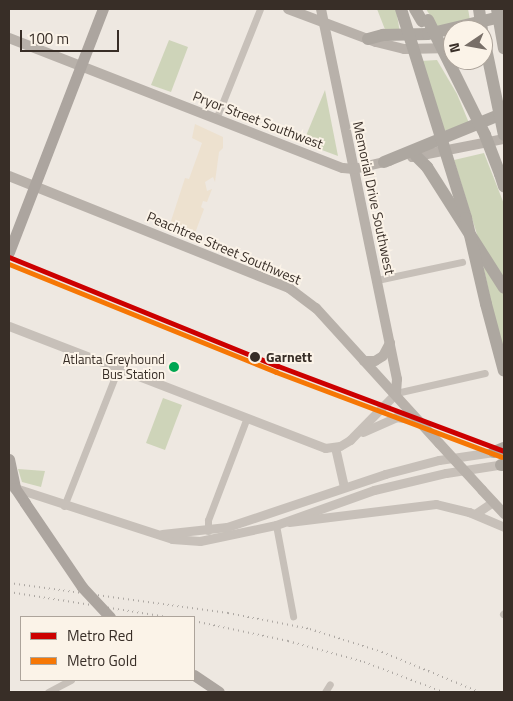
<!DOCTYPE html>
<style>
body{margin:0}
#map{position:relative;width:513px;height:701px;overflow:hidden;background:#eee8e1;font-family:"Titillium Web",sans-serif}
div>[style]{position:absolute}
.green>*{inset:0;background:#ced4b9}
.plaza>*{inset:0;background:#ede1cf}
.minor>*{height:7px;margin:-3.5px;padding:0 3.5px;transform-origin:3.5px;border-radius:3.5px;background:#c7c0b9}
.tertiary>*{height:9px;margin:-4.5px;padding:0 4.5px;transform-origin:4.5px;border-radius:4.5px;background:#c7c0b9}
.secondary>*{height:10px;margin:-5px;padding:0 5px;transform-origin:5px;border-radius:5px;background:#b8b1aa}
.primary>*{height:11px;margin:-5.5px;padding:0 5.5px;transform-origin:5.5px;border-radius:5.5px;background:#aca59f}
.motorway>*{height:12px;margin:-6px;padding:0 6px;transform-origin:6px;border-radius:6px;background:#ada7a0}
.rail>*{height:2px;margin-top:-1px;transform-origin:0;background:repeating-linear-gradient(90deg,#aea9a4 0 1px,transparent 0 5px)}
.secondary-bridge>*{height:10px;margin:-5px;padding:0 5px;transform-origin:5px;border-radius:5px;background:#b8b1aa}
.primary-bridge>*{height:11px;margin:-5.5px;padding:0 5.5px;transform-origin:5.5px;border-radius:5.5px;background:#aca59f}
.motorway-bridge>*{height:12px;margin:-6px;padding:0 6px;transform-origin:6px;border-radius:6px;background:#ada7a0}
.metro-1>*{height:5px;margin:-2.5px;padding:0 2.5px;transform-origin:2.5px;border-radius:2.5px;background:#c00}
.metro-2>*{height:5px;margin:-2.5px;padding:0 2.5px;transform-origin:2.5px;border-radius:2.5px;background:#f67705}
.dots>*{width:14px;height:14px;translate:-50% -50%;box-sizing:border-box;border:2px solid #fbf3e8;border-radius:50%}
span{translate:-50% -50%;white-space:nowrap;text-align:center;line-height:1.15;-webkit-text-stroke:4px #fbf3e8;paint-order:stroke}
.bus-label{font-size:13px;color:#382e27}
.right{translate:-100% -50%;text-align:right}
.street-label{font-size:14px;color:#382e27}
.stop-label{font-size:14px;color:#382e27;font-weight:700}
.left{translate:0 -50%;text-align:left}
.frame{position:absolute;inset:0;border:10px solid #382e27;pointer-events:none}
.legend{position:absolute;left:20px;top:616px;width:175px;height:65px;box-sizing:border-box;background:#fbf3e8;border:1px solid #ada49b;margin:0;padding:6px 9px;list-style:none;font-size:15px;color:#382e27}
.legend li{display:flex;align-items:center;gap:10px;height:25px}
.legend b{width:25px;border:1px solid #ada49b}
.north{position:absolute;left:443px;top:20px;width:50px;height:50px;box-sizing:border-box;background:#fbf3e8;border:1px solid #ada49b;border-radius:50%;rotate:258deg;font-size:14px;font-weight:700;line-height:20px;text-align:center;color:#382e27}
.north::after{content:'';display:block;margin:auto;width:18px;height:22px;background:#786f68;clip-path:polygon(50% 0,100% 100%,50% 72%,0 100%)}
.scale{position:absolute;left:20px;top:30px;width:99px;height:22px;box-sizing:border-box;border:2px solid #382e27;border-top:0;padding-left:6px;font-size:15px;line-height:18px;white-space:nowrap;color:#382e27;-webkit-text-stroke:4px #fbf3e8;paint-order:stroke}
</style>
<div id="map">
<div class="green">
<div style="clip-path:polygon(377px 9px,396px 9px,400px 33px,386px 32px)"></div>
<div style="clip-path:polygon(426px 9px,468px 9px,470px 20px,438px 28px)"></div>
<div style="clip-path:polygon(169px 40px,188px 47px,171px 92px,151px 85px)"></div>
<div style="clip-path:polygon(437px 60px,457px 94px,469px 123px,444px 131px,421px 61px)"></div>
<div style="clip-path:polygon(325px 90px,338px 156px,303px 143px)"></div>
<div style="clip-path:polygon(484px 153px,504px 204px,504px 279px,479px 241px,454px 160px)"></div>
<div style="clip-path:polygon(481px 256px,504px 294px,504px 360px)"></div>
<div style="clip-path:polygon(163px 398px,182px 405px,165px 450px,146px 443px)"></div>
<div style="clip-path:polygon(18px 469px,45px 471px,41px 487px,22px 482px)"></div>
</div>
<div class="plaza">
<div style="clip-path:polygon(195px 124px,223px 137px,223px 148px,219px 152px,215px 182px,213px 177px,205px 182px,207px 191px,212px 189px,207px 202px,203px 201px,201px 207px,204px 209px,194px 236px,169px 227px,185px 178px,189px 179px,202px 143px,192px 138px)"></div>
</div>
<div class="minor">
<div style="left:216px;top:119px;width:118px;rotate:-68.2deg"></div>
<div style="left:377px;top:280px;width:87px;rotate:-12deg"></div>
<div style="left:396px;top:393px;width:91px;rotate:-12.7deg"></div>
<div style="left:64px;top:506px;width:147px;rotate:-68.5deg"></div>
<div style="left:276px;top:525px;width:93px;rotate:79.4deg"></div>
<div style="left:208px;top:531px;width:11px;rotate:-90deg"></div>
<div style="left:208px;top:520px;width:107px;rotate:-69.2deg"></div>
<div style="left:503px;top:614px;width:1px;rotate:-45deg"></div>
<div style="left:48px;top:692px;width:26px;rotate:-28deg"></div>
<div style="left:325px;top:692px;width:9px;rotate:-58deg"></div>
</div>
<div class="tertiary">
<div style="left:9px;top:326px;width:339px;rotate:21.1deg"></div>
<div style="left:325px;top:448px;width:15px;rotate:-8deg"></div>
<div style="left:340px;top:446px;width:12px;rotate:-31deg"></div>
<div style="left:350px;top:440px;width:66px;rotate:-45.6deg"></div>
<div style="left:363px;top:432px;width:36px;rotate:-24deg"></div>
<div style="left:396px;top:417px;width:22px;rotate:8deg"></div>
<div style="left:335px;top:447px;width:41px;rotate:77.3deg"></div>
<div style="left:9px;top:486px;width:171px;rotate:18deg"></div>
<div style="left:172px;top:539px;width:28px;rotate:4deg"></div>
<div style="left:200px;top:541px;width:78px;rotate:-11.9deg"></div>
<div style="left:276px;top:525px;width:104px;rotate:-19.7deg"></div>
<div style="left:374px;top:490px;width:74px;rotate:-13.3deg"></div>
<div style="left:446px;top:473px;width:59px;rotate:-8.8deg"></div>
<div style="left:475px;top:514px;width:22px;rotate:-34deg"></div>
<div style="left:289px;top:522px;width:148px;rotate:-7deg"></div>
<div style="left:436px;top:504px;width:34px;rotate:14deg"></div>
<div style="left:469px;top:512px;width:38px;rotate:23deg"></div>
<div style="left:162px;top:534px;width:65px;rotate:-6.1deg"></div>
<div style="left:227px;top:527px;width:167px;rotate:-18.5deg"></div>
<div style="left:385px;top:474px;width:56px;rotate:-14.5deg"></div>
<div style="left:439px;top:460px;width:62px;rotate:-8.4deg"></div>
</div>
<div class="secondary">
<div style="left:288px;top:9px;width:94px;rotate:20.6deg"></div>
<div style="left:376px;top:42px;width:29px;rotate:14deg"></div>
<div style="left:404px;top:49px;width:49px;rotate:-1.2deg"></div>
<div style="left:321px;top:9px;width:378px;rotate:78.4deg"></div>
<div style="left:397px;top:379px;width:14px;rotate:94deg"></div>
<div style="left:9px;top:38px;width:358px;rotate:21.3deg"></div>
<div style="left:343px;top:168px;width:11px;rotate:5deg"></div>
<div style="left:354px;top:169px;width:37px;rotate:-13deg"></div>
<div style="left:412px;top:157px;width:94px;rotate:-11.1deg"></div>
<div style="left:9px;top:176px;width:302px;rotate:21.8deg"></div>
<div style="left:289px;top:288px;width:34px;rotate:37deg"></div>
<div style="left:316px;top:308px;width:183px;rotate:47.7deg"></div>
<div style="left:364px;top:361px;width:11px"></div>
<div style="left:375px;top:361px;width:9px;rotate:-32deg"></div>
<div style="left:383px;top:356px;width:15px;rotate:-62deg"></div>
<div style="left:482px;top:490px;width:33px;rotate:47deg"></div>
</div>
<div class="primary">
<div style="left:9px;top:252px;width:261px;rotate:-68.9deg"></div>
<div style="left:9px;top:459px;width:30px;rotate:78deg"></div>
<div style="left:15px;top:488px;width:18px;rotate:56deg"></div>
<div style="left:194px;top:675px;width:30px;rotate:34deg"></div>
</div>
<div class="motorway">
<div style="left:415px;top:9px;width:14px;rotate:60deg"></div>
<div style="left:368px;top:39px;width:16px;rotate:-15deg"></div>
<div style="left:383px;top:35px;width:45px;rotate:-1.3deg"></div>
<div style="left:428px;top:34px;width:78px;rotate:-13.3deg"></div>
<div style="left:416px;top:156px;width:16px;rotate:45deg"></div>
<div style="left:427px;top:167px;width:143px;rotate:57.5deg"></div>
<div style="left:384px;top:162px;width:130px;rotate:-22.2deg"></div>
<div style="left:500px;top:174px;width:13px;rotate:72deg"></div>
<div style="left:486px;top:304px;width:69px;rotate:75deg"></div>
<div style="left:494px;top:452px;width:11px;rotate:-22deg"></div>
<div style="left:501px;top:465px;width:3px"></div>
</div>
<div class="rail">
<div style="left:9px;top:583px;width:221px;rotate:7.8deg"></div>
<div style="left:228px;top:613px;width:84px;rotate:11deg"></div>
<div style="left:310px;top:629px;width:76px;rotate:17.7deg"></div>
<div style="left:382px;top:652px;width:105px;rotate:22.4deg"></div>
<div style="left:9px;top:592px;width:160px;rotate:9deg"></div>
<div style="left:194px;top:621px;width:96px;rotate:12deg"></div>
<div style="left:288px;top:641px;width:79px;rotate:15.4deg"></div>
<div style="left:364px;top:662px;width:85px;rotate:20.8deg"></div>
</div>
<div class="secondary-bridge">
<div style="left:439px;top:443px;width:64px;rotate:47.5deg"></div>
</div>
<div class="primary-bridge">
<div style="left:25px;top:503px;width:102px;rotate:55.8deg"></div>
<div style="left:82px;top:587px;width:41px;rotate:47deg"></div>
</div>
<div class="motorway-bridge">
<div style="left:401px;top:9px;width:219px;rotate:72.7deg"></div>
<div style="left:466px;top:218px;width:88px;rotate:76.9deg"></div>
<div style="left:479px;top:9px;width:21px;rotate:82deg"></div>
<div style="left:497px;top:9px;width:40px;rotate:80deg"></div>
<div style="left:428px;top:20px;width:128px;rotate:63.6deg"></div>
<div style="left:485px;top:135px;width:42px;rotate:69deg"></div>
<div style="left:483px;top:34px;width:103px;rotate:78.3deg"></div>
</div>
<div class="metro-1">
<div style="left:9px;top:257px;width:290px;rotate:22.1deg"></div>
<div style="left:278px;top:366px;width:241px;rotate:20.6deg"></div>
</div>
<div class="metro-2">
<div style="left:9px;top:264px;width:288px;rotate:22deg"></div>
<div style="left:276px;top:372px;width:241px;rotate:20.6deg"></div>
</div>
<div class="dots">
<div style="left:255px;top:357px;background:#382e27"></div>
<div style="left:174px;top:367px;background:#00a651"></div>
</div>
<div class="bus-label">
<span class="right" style="left:165px;top:367px">Atlanta Greyhound<br>Bus Station</span>
</div>
<div class="street-label">
<span style="left:258px;top:120px;rotate:21deg">Pryor Street Southwest</span>
<span style="left:374px;top:198px;rotate:78deg">Memorial Drive Southwest</span>
<span style="left:224px;top:248px;rotate:23deg">Peachtree Street Southwest</span>
</div>
<div class="stop-label">
<span class="left" style="left:266px;top:357px">Garnett</span>
</div>
<div class="frame"></div>
<ul class="legend">
<li><b style="height:6px;background:#c00"></b>Metro Red</li>
<li><b style="height:6px;background:#f67705"></b>Metro Gold</li>
</ul>
<div class="north">N</div>
<div class="scale">100 m</div>
</div>
